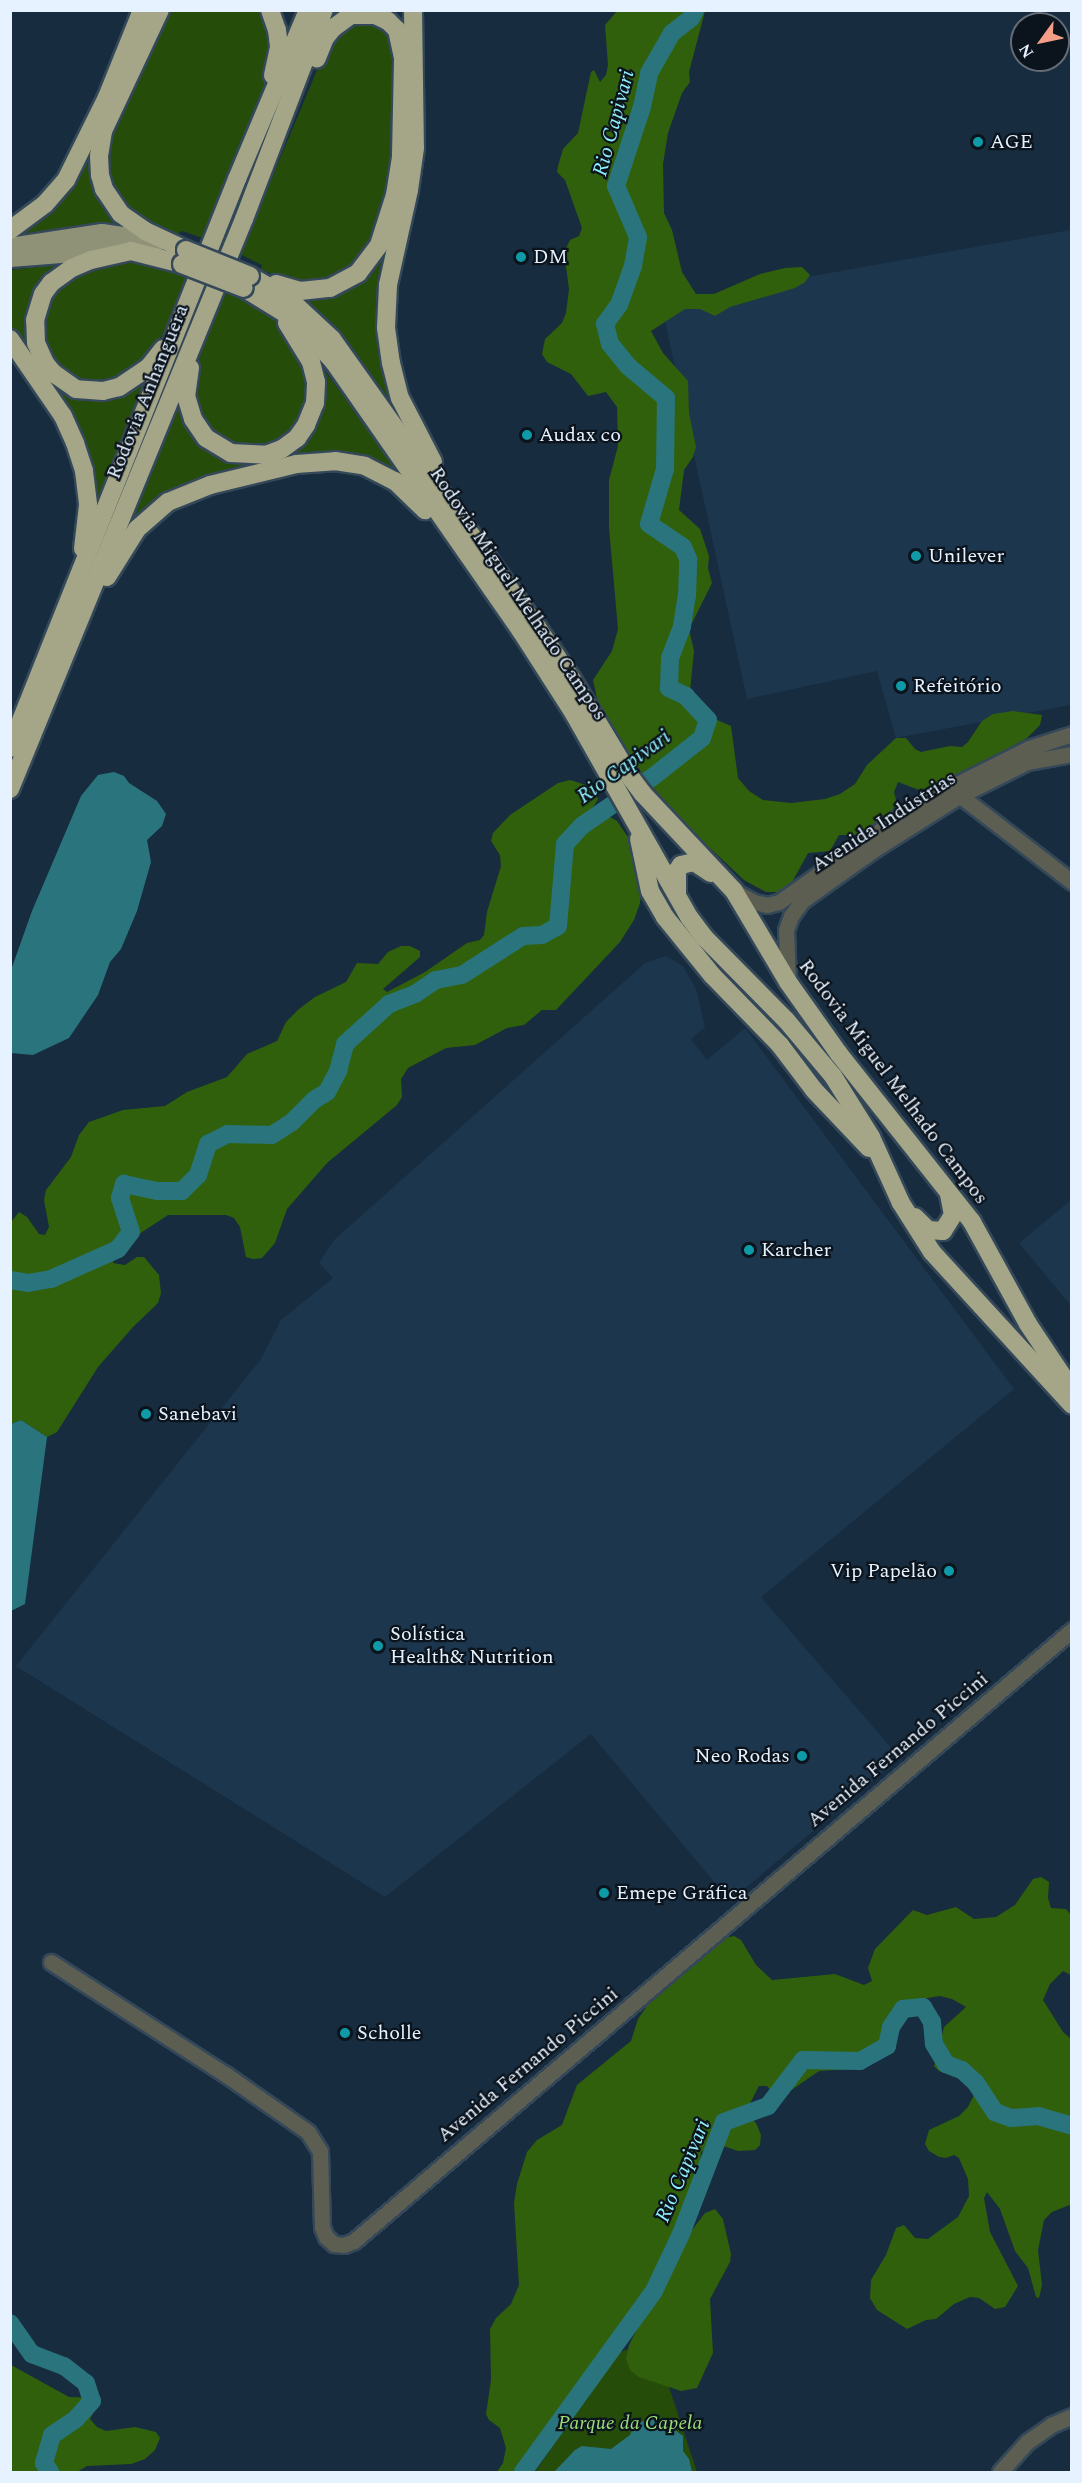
<!DOCTYPE html>
<meta charset="utf-8">
<style>
body{margin:0}
#map{position:relative;width:1082px;height:2483px;overflow:hidden;background:#172c3e;font-family:Spectral,serif}
div>[style]{position:absolute}
.built>*{inset:0;background:#1c364e}
.green>*{inset:0;background:#254c09}
.forest>*{inset:0;background:#30600c}
.water>*{inset:0;background:#2a757d}
.river>*{height:18px;margin:-9px;padding:0 9px;transform-origin:9px;border-radius:9px;background:#2a757d}
.roads{filter:drop-shadow(2px 0 #344859) drop-shadow(-2px 0 #344859) drop-shadow(0 2px #344859) drop-shadow(0 -2px #344859)}
.minor>*{height:15px;margin:-7.5px;padding:0 7.5px;transform-origin:7.5px;border-radius:7.5px;background:#5d5e52}
.major>*{height:18px;margin:-9px;padding:0 9px;transform-origin:9px;border-radius:9px;background:#909278}
.highway>*{height:18px;margin:-9px;padding:0 9px;transform-origin:9px;border-radius:9px;background:#a4a687}
.bridges{filter:drop-shadow(2px 0 #344859) drop-shadow(-2px 0 #344859) drop-shadow(0 2px #344859) drop-shadow(0 -2px #344859)}
.highway-bridge>*{height:18px;margin:-9px;padding:0 9px;transform-origin:9px;border-radius:9px;background:#a4a687}
.dots>*{width:16px;height:16px;translate:-50% -50%;box-sizing:border-box;border:3px solid #0b131c;border-radius:50%}
span{translate:-50% -50%;white-space:nowrap;text-align:center;line-height:1.15;-webkit-text-stroke:4.5px #0b131c;paint-order:stroke}
.poi-label{font-size:20px;color:#e6f2ff}
.left{translate:0 -50%;text-align:left}
.right{translate:-100% -50%;text-align:right}
.street-label{font-size:20px;color:#e6f2ff}
.park-label{font-size:20px;color:#9cdf78;font-style:italic}
.water-label{font-size:21px;color:#90effa;font-style:italic}
.frame{position:absolute;inset:0;border:12px solid #e6f2ff;pointer-events:none}
.north{position:absolute;left:1010px;top:12px;width:60px;height:60px;box-sizing:border-box;background:#0b131c;border:2px solid #636c77;border-radius:50%;rotate:237deg;font-size:16px;font-weight:700;line-height:24px;text-align:center;color:#e6f2ff}
.north::after{content:'';display:block;margin:auto;width:21px;height:27px;background:#f49e88;clip-path:polygon(50% 0,100% 100%,50% 72%,0 100%)}
</style>
<div id="map">
<div class="built">
<div style="clip-path:polygon(1070px 230px,1071px 705px,896px 738px,877px 671px,747px 699px,661px 303px)"></div>
<div style="clip-path:polygon(666px 956px,683px 966px,696px 989px,705px 1027px,691px 1039px,707px 1060px,745px 1028px,1014px 1389px,761px 1597px,900px 1758px,730px 1901px,591px 1734px,385px 1897px,16px 1666px,261px 1359px,281px 1320px,333px 1278px,319px 1263px,334px 1240px,645px 963px)"></div>
<div style="clip-path:polygon(1071px 1200px,1071px 1306px,1019px 1243px)"></div>
</div>
<div class="green">
<div style="clip-path:polygon(166px 11px,263px 11px,271px 32px,269px 69px,263px 90px,203px 238px,182px 231px,177px 234px,134px 220px,104px 172px,108px 141px)"></div>
<div style="clip-path:polygon(353px 21px,384px 24px,395px 39px,395px 149px,387px 205px,364px 259px,332px 282px,290px 282px,261px 269px,262px 265px,240px 254px,328px 44px)"></div>
<div style="clip-path:polygon(105px 111px,96px 149px,118px 223px,24px 236px,18px 232px)"></div>
<div style="clip-path:polygon(390px 227px,378px 319px,382px 371px,389px 399px,340px 331px,301px 295px,336px 291px)"></div>
<div style="clip-path:polygon(122px 260px,139px 260px,190px 275px,165px 331px,139px 368px,112px 384px,85px 385px,63px 373px,42px 342px,43px 305px,67px 276px)"></div>
<div style="clip-path:polygon(67px 264px,30px 320px,72px 393px,149px 376px,95px 517px,90px 479px,11px 331px,10px 270px)"></div>
<div style="clip-path:polygon(226px 291px,253px 303px,272px 315px,296px 343px,311px 390px,297px 427px,278px 444px,252px 450px,217px 441px,194px 403px,197px 363px)"></div>
<div style="clip-path:polygon(318px 361px,400px 475px,319px 457px,133px 518px,181px 394px,216px 453px,294px 446px)"></div>
<div style="clip-path:polygon(654px 2341px,697px 2472px,535px 2472px,617px 2353px)"></div>
</div>
<div class="forest">
<div style="clip-path:polygon(617px 11px,705px 11px,689px 72px,690px 82px,682px 93px,668px 133px,663px 164px,664px 213px,672px 230px,682px 272px,696px 294px,714px 294px,760px 274px,785px 268px,802px 267px,810px 275px,805px 282px,795px 288px,730px 307px,715px 316px,700px 309px,685px 309px,651px 331px,663px 353px,688px 381px,689px 413px,696px 447px,693px 457px,684px 470px,679px 510px,700px 529px,709px 556px,708px 568px,712px 583px,689px 629px,694px 651px,690px 691px,695px 702px,706px 715px,731px 726px,738px 778px,749px 791px,763px 800px,791px 803px,825px 799px,840px 794px,855px 784px,867px 765px,896px 738px,906px 738px,915px 749px,921px 752px,950px 746px,962px 747px,968px 742px,982px 721px,993px 714px,1013px 711px,1042px 715px,1040px 725px,1027px 738px,943px 785px,919px 790px,898px 782px,894px 792px,897px 804px,884px 820px,859px 835px,839px 835px,830px 851px,808px 853px,790px 886px,779px 892px,766px 892px,744px 880px,681px 821px,632px 762px,609px 724px,597px 698px,593px 680px,612px 651px,618px 629px,609px 528px,609px 480px,618px 446px,617px 407px,606px 392px,588px 396px,571px 374px,547px 362px,542px 354px,545px 339px,562px 323px,566px 313px,569px 289px,564px 252px,570px 240px,579px 236px,582px 228px,565px 180px,557px 172px,558px 166px,563px 149px,578px 133px,591px 72px,594px 70px,600px 82px,606px 75px,608px 65px,605px 25px)"></div>
<div style="clip-path:polygon(570px 780px,586px 785px,595px 792px,598px 799px,584px 822px,599px 816px,610px 817px,617px 821px,636px 849px,643px 879px,640px 903px,634px 920px,620px 942px,556px 1010px,542px 1010px,524px 1025px,507px 1028px,475px 1045px,446px 1048px,408px 1068px,401px 1079px,402px 1097px,397px 1105px,327px 1163px,287px 1209px,275px 1243px,262px 1258px,253px 1259px,246px 1257px,240px 1227px,234px 1218px,226px 1215px,168px 1215px,130px 1240px,116px 1255px,113px 1263px,125px 1265px,137px 1257px,144px 1257px,159px 1275px,161px 1293px,158px 1303px,133px 1327px,98px 1367px,57px 1432px,47px 1437px,21px 1420px,11px 1424px,11px 1222px,19px 1212px,27px 1217px,39px 1234px,45px 1235px,49px 1227px,44px 1200px,46px 1190px,71px 1157px,79px 1135px,89px 1122px,123px 1110px,165px 1106px,187px 1092px,227px 1077px,247px 1054px,277px 1041px,286px 1022px,299px 1009px,315px 997px,346px 982px,357px 963px,378px 964px,388px 952px,401px 946px,410px 946px,420px 951px,420px 957px,383px 989px,387px 992px,425px 972px,467px 943px,480px 940px,484px 935px,487px 912px,501px 866px,500px 855px,491px 841px,493px 833px,510px 815px,558px 783px)"></div>
<div style="clip-path:polygon(1041px 1877px,1049px 1882px,1048px 1898px,1051px 1908px,1066px 1909px,1071px 1915px,1071px 1975px,1063px 1971px,1050px 1984px,1043px 2000px,1063px 2032px,1071px 2039px,1072px 2204px,1052px 2212px,1044px 2220px,1038px 2250px,1042px 2285px,1039px 2298px,1036px 2297px,1028px 2268px,1015px 2251px,1000px 2209px,987px 2192px,984px 2198px,990px 2232px,1018px 2286px,1005px 2307px,995px 2309px,979px 2298px,970px 2297px,954px 2304px,936px 2319px,926px 2320px,907px 2329px,877px 2310px,870px 2298px,871px 2280px,886px 2255px,896px 2228px,904px 2225px,915px 2238px,928px 2239px,958px 2217px,969px 2196px,968px 2179px,959px 2158px,954px 2155px,946px 2158px,939px 2157px,929px 2151px,925px 2144px,929px 2130px,959px 2116px,968px 2107px,976px 2091px,968px 2082px,939px 2071px,934px 2066px,944px 2027px,966px 2007px,952px 1999px,940px 1996px,915px 2000px,903px 2006px,887px 2047px,869px 2064px,849px 2069px,819px 2071px,777px 2100px,767px 2086px,759px 2086px,746px 2111px,747px 2115px,756px 2123px,761px 2135px,760px 2145px,755px 2150px,738px 2151px,715px 2143px,701px 2152px,697px 2197px,682px 2238px,689px 2234px,705px 2213px,715px 2209px,723px 2219px,731px 2254px,730px 2262px,710px 2299px,713px 2353px,697px 2388px,681px 2391px,639px 2377px,630px 2370px,626px 2359px,629px 2345px,645px 2314px,573px 2399px,547px 2443px,525px 2472px,497px 2472px,503px 2463px,506px 2448px,500px 2428px,489px 2420px,486px 2414px,491px 2380px,490px 2329px,496px 2318px,511px 2304px,519px 2285px,514px 2203px,517px 2184px,527px 2152px,537px 2140px,562px 2125px,577px 2085px,631px 2041px,638px 2019px,651px 2000px,705px 1951px,725px 1938px,734px 1936px,741px 1940px,756px 1965px,772px 1980px,835px 1974px,864px 1985px,872px 1981px,868px 1968px,875px 1949px,913px 1910px,927px 1915px,956px 1907px,974px 1919px,996px 1917px,1015px 1905px,1033px 1879px)"></div>
<div style="clip-path:polygon(11px 2365px,69px 2397px,101px 2398px,90px 2419px,97px 2427px,106px 2431px,135px 2427px,156px 2432px,160px 2438px,155px 2450px,145px 2459px,131px 2464px,87px 2466px,77px 2472px,11px 2472px)"></div>
</div>
<div class="water">
<div style="clip-path:polygon(114px 772px,124px 776px,129px 783px,157px 801px,166px 814px,162px 826px,147px 840px,151px 862px,137px 911px,121px 949px,110px 962px,98px 995px,69px 1038px,33px 1055px,11px 1053px,11px 970px,32px 911px,81px 796px,98px 775px)"></div>
<div style="clip-path:polygon(21px 1420px,47px 1437px,25px 1604px,11px 1611px,11px 1424px)"></div>
<div style="clip-path:polygon(650px 2419px,663px 2421px,683px 2436px,683px 2451px,689px 2459px,692px 2472px,554px 2472px,575px 2450px,582px 2446px,611px 2449px,630px 2435px,635px 2424px)"></div>
</div>
<div class="river">
<div style="left:10px;top:1280px;width:18px;rotate:9deg"></div>
<div style="left:28px;top:1283px;width:23px;rotate:-10deg"></div>
<div style="left:51px;top:1279px;width:73px;rotate:-24.1deg"></div>
<div style="left:118px;top:1249px;width:21px;rotate:-53deg"></div>
<div style="left:131px;top:1232px;width:36px;rotate:-108deg"></div>
<div style="left:120px;top:1198px;width:15px;rotate:-74deg"></div>
<div style="left:124px;top:1184px;width:35px;rotate:12deg"></div>
<div style="left:158px;top:1191px;width:24px"></div>
<div style="left:182px;top:1191px;width:23px;rotate:-45deg"></div>
<div style="left:198px;top:1175px;width:33px;rotate:-72deg"></div>
<div style="left:208px;top:1144px;width:22px;rotate:-27deg"></div>
<div style="left:228px;top:1134px;width:44px;rotate:1.3deg"></div>
<div style="left:272px;top:1135px;width:24px;rotate:-33deg"></div>
<div style="left:292px;top:1122px;width:31px;rotate:-45deg"></div>
<div style="left:314px;top:1100px;width:15px;rotate:-32deg"></div>
<div style="left:327px;top:1092px;width:24px;rotate:-62deg"></div>
<div style="left:338px;top:1071px;width:28px;rotate:-75deg"></div>
<div style="left:345px;top:1044px;width:59px;rotate:-42.3deg"></div>
<div style="left:389px;top:1004px;width:28px;rotate:-21deg"></div>
<div style="left:415px;top:994px;width:25px;rotate:-34deg"></div>
<div style="left:436px;top:980px;width:26px;rotate:-11deg"></div>
<div style="left:462px;top:975px;width:72px;rotate:-32.6deg"></div>
<div style="left:523px;top:936px;width:19px;rotate:-3deg"></div>
<div style="left:542px;top:935px;width:18px;rotate:-29deg"></div>
<div style="left:558px;top:926px;width:82px;rotate:-85.1deg"></div>
<div style="left:565px;top:844px;width:26px;rotate:-47deg"></div>
<div style="left:583px;top:825px;width:86px;rotate:-34.6deg"></div>
<div style="left:654px;top:776px;width:61px;rotate:-38.4deg"></div>
<div style="left:702px;top:738px;width:19px;rotate:-72deg"></div>
<div style="left:708px;top:720px;width:33px;rotate:-133deg"></div>
<div style="left:686px;top:696px;width:19px;rotate:-155deg"></div>
<div style="left:669px;top:688px;width:30px;rotate:-88deg"></div>
<div style="left:670px;top:658px;width:34px;rotate:-69deg"></div>
<div style="left:682px;top:626px;width:30px;rotate:-81deg"></div>
<div style="left:687px;top:596px;width:37px;rotate:-88deg"></div>
<div style="left:688px;top:559px;width:13px;rotate:-113deg"></div>
<div style="left:683px;top:547px;width:41px;rotate:-145.9deg"></div>
<div style="left:649px;top:524px;width:57px;rotate:-73.8deg"></div>
<div style="left:665px;top:469px;width:71px;rotate:-89.2deg"></div>
<div style="left:666px;top:398px;width:50px;rotate:-139.9deg"></div>
<div style="left:628px;top:366px;width:28px;rotate:-129deg"></div>
<div style="left:610px;top:344px;width:21px;rotate:-104deg"></div>
<div style="left:605px;top:324px;width:24px;rotate:-54deg"></div>
<div style="left:619px;top:305px;width:41px;rotate:-70.3deg"></div>
<div style="left:633px;top:266px;width:29px;rotate:-80deg"></div>
<div style="left:638px;top:237px;width:56px;rotate:-113.3deg"></div>
<div style="left:616px;top:186px;width:83px;rotate:-71.8deg"></div>
<div style="left:642px;top:107px;width:35px;rotate:-78deg"></div>
<div style="left:649px;top:73px;width:46px;rotate:-60.1deg"></div>
<div style="left:672px;top:33px;width:24px;rotate:-38deg"></div>
<div style="left:691px;top:18px;width:9px;rotate:-63deg"></div>
<div style="left:10px;top:2323px;width:38px;rotate:55deg"></div>
<div style="left:32px;top:2354px;width:34px;rotate:21deg"></div>
<div style="left:64px;top:2366px;width:28px;rotate:38deg"></div>
<div style="left:86px;top:2383px;width:19px;rotate:72deg"></div>
<div style="left:92px;top:2401px;width:24px;rotate:132deg"></div>
<div style="left:76px;top:2419px;width:29px;rotate:146deg"></div>
<div style="left:52px;top:2435px;width:29px;rotate:106deg"></div>
<div style="left:44px;top:2463px;width:11px;rotate:56deg"></div>
<div style="left:523px;top:2472px;width:223px;rotate:-54.1deg"></div>
<div style="left:654px;top:2291px;width:63px;rotate:-64.7deg"></div>
<div style="left:681px;top:2234px;width:120px;rotate:-69deg"></div>
<div style="left:724px;top:2122px;width:47px;rotate:-20deg"></div>
<div style="left:768px;top:2106px;width:58px;rotate:-52.7deg"></div>
<div style="left:803px;top:2060px;width:57px;rotate:1deg"></div>
<div style="left:860px;top:2061px;width:31px;rotate:-29deg"></div>
<div style="left:887px;top:2046px;width:19px;rotate:-78deg"></div>
<div style="left:891px;top:2027px;width:22px;rotate:-56deg"></div>
<div style="left:903px;top:2009px;width:20px;rotate:-6deg"></div>
<div style="left:923px;top:2007px;width:17px;rotate:59deg"></div>
<div style="left:932px;top:2022px;width:22px;rotate:85deg"></div>
<div style="left:934px;top:2044px;width:23px;rotate:59deg"></div>
<div style="left:946px;top:2064px;width:17px;rotate:21deg"></div>
<div style="left:962px;top:2070px;width:19px;rotate:43deg"></div>
<div style="left:976px;top:2083px;width:35px;rotate:57deg"></div>
<div style="left:995px;top:2112px;width:17px;rotate:21deg"></div>
<div style="left:1011px;top:2118px;width:27px;rotate:-4deg"></div>
<div style="left:1038px;top:2116px;width:35px;rotate:16deg"></div>
</div>
<div class="roads">
<div class="minor">
<div style="left:954px;top:791px;width:149px;rotate:37.6deg"></div>
<div style="left:734px;top:891px;width:23px;rotate:29deg"></div>
<div style="left:754px;top:902px;width:13px;rotate:13deg"></div>
<div style="left:767px;top:905px;width:12px;rotate:-14deg"></div>
<div style="left:779px;top:902px;width:151px;rotate:-35.3deg"></div>
<div style="left:902px;top:815px;width:54px;rotate:-29.9deg"></div>
<div style="left:949px;top:788px;width:89px;rotate:-26.6deg"></div>
<div style="left:1029px;top:748px;width:45px;rotate:-18deg"></div>
<div style="left:788px;top:982px;width:52px;rotate:-92.2deg"></div>
<div style="left:786px;top:930px;width:15px;rotate:-70deg"></div>
<div style="left:791px;top:916px;width:19px;rotate:-54deg"></div>
<div style="left:802px;top:901px;width:90px;rotate:-35.5deg"></div>
<div style="left:875px;top:849px;width:99px;rotate:-32.2deg"></div>
<div style="left:959px;top:796px;width:76px;rotate:-26.6deg"></div>
<div style="left:1027px;top:762px;width:46px;rotate:-10.1deg"></div>
<div style="left:51px;top:1962px;width:207px;rotate:32.8deg"></div>
<div style="left:225px;top:2074px;width:101px;rotate:34.9deg"></div>
<div style="left:308px;top:2132px;width:22px;rotate:58deg"></div>
<div style="left:320px;top:2151px;width:76px;rotate:88.5deg"></div>
<div style="left:322px;top:2227px;width:11px;rotate:68deg"></div>
<div style="left:326px;top:2237px;width:11px;rotate:41deg"></div>
<div style="left:334px;top:2244px;width:10px;rotate:6deg"></div>
<div style="left:344px;top:2245px;width:11px;rotate:-22deg"></div>
<div style="left:354px;top:2241px;width:943px;rotate:-40.4deg"></div>
<div style="left:1000px;top:2472px;width:40px;rotate:-48deg"></div>
<div style="left:1027px;top:2442px;width:29px;rotate:-35deg"></div>
<div style="left:1051px;top:2425px;width:23px;rotate:-23deg"></div>
</div>
<div class="major">
<div style="left:10px;top:247px;width:93px;rotate:-8.7deg"></div>
<div style="left:102px;top:233px;width:58px;rotate:8deg"></div>
<div style="left:10px;top:258px;width:103px;rotate:-4.4deg"></div>
</div>
<div class="highway">
<div style="left:160px;top:10px;width:134px;rotate:115.2deg"></div>
<div style="left:103px;top:131px;width:25px;rotate:99deg"></div>
<div style="left:99px;top:156px;width:19px;rotate:87deg"></div>
<div style="left:100px;top:175px;width:15px;rotate:74deg"></div>
<div style="left:104px;top:189px;width:30px;rotate:56deg"></div>
<div style="left:121px;top:214px;width:29px;rotate:35deg"></div>
<div style="left:145px;top:231px;width:45px;rotate:24.9deg"></div>
<div style="left:270px;top:10px;width:21px;rotate:71deg"></div>
<div style="left:277px;top:30px;width:17px;rotate:83deg"></div>
<div style="left:279px;top:47px;width:29px;rotate:102deg"></div>
<div style="left:413px;top:10px;width:138px;rotate:89.2deg"></div>
<div style="left:415px;top:148px;width:42px;rotate:98.1deg"></div>
<div style="left:409px;top:190px;width:97px;rotate:102.5deg"></div>
<div style="left:388px;top:285px;width:43px;rotate:92.7deg"></div>
<div style="left:386px;top:328px;width:35px;rotate:82deg"></div>
<div style="left:391px;top:363px;width:36px;rotate:76deg"></div>
<div style="left:400px;top:398px;width:72px;rotate:62.7deg"></div>
<div style="left:10px;top:230px;width:44px;rotate:-36.6deg"></div>
<div style="left:45px;top:204px;width:32px;rotate:-49deg"></div>
<div style="left:66px;top:180px;width:93px;rotate:-63.7deg"></div>
<div style="left:107px;top:97px;width:94px;rotate:-68.1deg"></div>
<div style="left:250px;top:276px;width:44px;rotate:30.1deg"></div>
<div style="left:288px;top:298px;width:60px;rotate:43deg"></div>
<div style="left:332px;top:339px;width:354px;rotate:54.6deg"></div>
<div style="left:537px;top:627px;width:61px;rotate:56.3deg"></div>
<div style="left:571px;top:678px;width:117px;rotate:59deg"></div>
<div style="left:631px;top:778px;width:20px;rotate:53deg"></div>
<div style="left:643px;top:794px;width:133px;rotate:46.8deg"></div>
<div style="left:734px;top:891px;width:106px;rotate:59.3deg"></div>
<div style="left:788px;top:982px;width:88px;rotate:54.7deg"></div>
<div style="left:839px;top:1054px;width:214px;rotate:51.6deg"></div>
<div style="left:972px;top:1222px;width:116px;rotate:61.2deg"></div>
<div style="left:1028px;top:1324px;width:76px;rotate:56.3deg"></div>
<div style="left:276px;top:284px;width:25px;rotate:16deg"></div>
<div style="left:300px;top:291px;width:30px;rotate:-6deg"></div>
<div style="left:330px;top:288px;width:32px;rotate:-28deg"></div>
<div style="left:358px;top:273px;width:35px;rotate:-53deg"></div>
<div style="left:379px;top:245px;width:52px;rotate:-72.3deg"></div>
<div style="left:395px;top:195px;width:39px;rotate:-81deg"></div>
<div style="left:401px;top:156px;width:98px;rotate:-88.8deg"></div>
<div style="left:403px;top:58px;width:29px;rotate:-102deg"></div>
<div style="left:397px;top:30px;width:13px;rotate:-135deg"></div>
<div style="left:388px;top:21px;width:14px;rotate:-155deg"></div>
<div style="left:375px;top:15px;width:24px;rotate:180deg"></div>
<div style="left:351px;top:15px;width:22px;rotate:144deg"></div>
<div style="left:333px;top:28px;width:13px;rotate:129deg"></div>
<div style="left:325px;top:38px;width:22px;rotate:112deg"></div>
<div style="left:244px;top:288px;width:61px;rotate:31.6deg"></div>
<div style="left:296px;top:320px;width:57px;rotate:47.9deg"></div>
<div style="left:334px;top:362px;width:328px;rotate:55.2deg"></div>
<div style="left:521px;top:631px;width:96px;rotate:57.3deg"></div>
<div style="left:573px;top:712px;width:236px;rotate:60.5deg"></div>
<div style="left:689px;top:917px;width:26px;rotate:53deg"></div>
<div style="left:705px;top:938px;width:115px;rotate:45.4deg"></div>
<div style="left:786px;top:1020px;width:73px;rotate:50deg"></div>
<div style="left:833px;top:1076px;width:72px;rotate:58.1deg"></div>
<div style="left:871px;top:1137px;width:72px;rotate:65.6deg"></div>
<div style="left:901px;top:1203px;width:58px;rotate:57.7deg"></div>
<div style="left:932px;top:1252px;width:207px;rotate:47.5deg"></div>
<div style="left:10px;top:339px;width:93px;rotate:55.5deg"></div>
<div style="left:63px;top:416px;width:30px;rotate:66deg"></div>
<div style="left:75px;top:443px;width:29px;rotate:72deg"></div>
<div style="left:84px;top:471px;width:34px;rotate:83deg"></div>
<div style="left:88px;top:505px;width:44px;rotate:96.5deg"></div>
<div style="left:163px;top:349px;width:23px;rotate:128deg"></div>
<div style="left:149px;top:367px;width:36px;rotate:146deg"></div>
<div style="left:119px;top:387px;width:16px;rotate:166deg"></div>
<div style="left:103px;top:391px;width:27px;rotate:-176deg"></div>
<div style="left:76px;top:389px;width:28px;rotate:-145deg"></div>
<div style="left:53px;top:373px;width:13px;rotate:-129deg"></div>
<div style="left:45px;top:363px;width:22px;rotate:-114deg"></div>
<div style="left:36px;top:343px;width:23px;rotate:-92deg"></div>
<div style="left:35px;top:320px;width:27px;rotate:-73deg"></div>
<div style="left:43px;top:294px;width:14px;rotate:-54deg"></div>
<div style="left:51px;top:283px;width:26px;rotate:-36deg"></div>
<div style="left:72px;top:268px;width:21px;rotate:-23deg"></div>
<div style="left:91px;top:260px;width:41px;rotate:-12.7deg"></div>
<div style="left:131px;top:251px;width:53px;rotate:14.3deg"></div>
<div style="left:190px;top:368px;width:28px;rotate:98deg"></div>
<div style="left:186px;top:396px;width:24px;rotate:73deg"></div>
<div style="left:193px;top:419px;width:23px;rotate:56deg"></div>
<div style="left:206px;top:438px;width:29px;rotate:31deg"></div>
<div style="left:231px;top:453px;width:35px;rotate:3deg"></div>
<div style="left:266px;top:455px;width:17px;rotate:-21deg"></div>
<div style="left:282px;top:449px;width:19px;rotate:-36deg"></div>
<div style="left:297px;top:438px;width:16px;rotate:-55deg"></div>
<div style="left:306px;top:425px;width:24px;rotate:-68deg"></div>
<div style="left:315px;top:403px;width:21px;rotate:-87deg"></div>
<div style="left:316px;top:382px;width:21px;rotate:-104deg"></div>
<div style="left:311px;top:362px;width:46px;rotate:-121.6deg"></div>
<div style="left:107px;top:577px;width:57px;rotate:-58deg"></div>
<div style="left:137px;top:529px;width:41px;rotate:-41.1deg"></div>
<div style="left:168px;top:502px;width:45px;rotate:-22deg"></div>
<div style="left:210px;top:485px;width:89px;rotate:-13.7deg"></div>
<div style="left:296px;top:464px;width:39px;rotate:-4deg"></div>
<div style="left:335px;top:461px;width:30px;rotate:9deg"></div>
<div style="left:365px;top:466px;width:34px;rotate:27deg"></div>
<div style="left:395px;top:481px;width:42px;rotate:44deg"></div>
<div style="left:10px;top:748px;width:613px;rotate:-68.25deg"></div>
<div style="left:237px;top:179px;width:183px;rotate:-67.2deg"></div>
<div style="left:10px;top:789px;width:616px;rotate:-67.68deg"></div>
<div style="left:244px;top:219px;width:224px;rotate:-69.1deg"></div>
<div style="left:639px;top:839px;width:53px;rotate:78.1deg"></div>
<div style="left:650px;top:891px;width:30px;rotate:60deg"></div>
<div style="left:665px;top:917px;width:75px;rotate:51deg"></div>
<div style="left:712px;top:975px;width:98px;rotate:45.8deg"></div>
<div style="left:780px;top:1045px;width:56px;rotate:52.9deg"></div>
<div style="left:814px;top:1090px;width:80px;rotate:46.5deg"></div>
<div style="left:677px;top:895px;width:24px;rotate:-90deg"></div>
<div style="left:677px;top:871px;width:7px;rotate:-56deg"></div>
<div style="left:681px;top:865px;width:13px;rotate:-13deg"></div>
<div style="left:694px;top:862px;width:20px;rotate:33deg"></div>
<div style="left:915px;top:1217px;width:18px;rotate:45deg"></div>
<div style="left:928px;top:1230px;width:15px;rotate:4deg"></div>
<div style="left:943px;top:1231px;width:19px;rotate:-58deg"></div>
<div style="left:953px;top:1215px;width:21px;rotate:-101deg"></div>
</div>
</div>
<div class="bridges">
<div class="highway-bridge">
<div style="left:186px;top:250px;width:69px;rotate:22.1deg"></div>
<div style="left:182px;top:264px;width:66px;rotate:21.2deg"></div>
</div>
</div>
<div class="dots">
<div style="left:978px;top:142px;background:#0f9aa8"></div>
<div style="left:521px;top:257px;background:#0f9aa8"></div>
<div style="left:527px;top:435px;background:#0f9aa8"></div>
<div style="left:916px;top:556px;background:#0f9aa8"></div>
<div style="left:901px;top:686px;background:#0f9aa8"></div>
<div style="left:749px;top:1250px;background:#0f9aa8"></div>
<div style="left:146px;top:1414px;background:#0f9aa8"></div>
<div style="left:949px;top:1571px;background:#0f9aa8"></div>
<div style="left:378px;top:1646px;background:#0f9aa8"></div>
<div style="left:802px;top:1756px;background:#0f9aa8"></div>
<div style="left:604px;top:1893px;background:#0f9aa8"></div>
<div style="left:345px;top:2033px;background:#0f9aa8"></div>
</div>
<div class="poi-label">
<span class="left" style="left:990px;top:142px">AGE</span>
<span class="left" style="left:533px;top:257px">DM</span>
<span class="left" style="left:539px;top:435px">Audax co</span>
<span class="left" style="left:928px;top:556px">Unilever</span>
<span class="left" style="left:913px;top:686px">Refeitório</span>
<span class="left" style="left:761px;top:1250px">Karcher</span>
<span class="left" style="left:158px;top:1414px">Sanebavi</span>
<span class="right" style="left:937px;top:1571px">Vip Papelão</span>
<span class="left" style="left:390px;top:1646px">Solística<br>Health&amp; Nutrition</span>
<span class="right" style="left:790px;top:1756px">Neo Rodas</span>
<span class="left" style="left:616px;top:1893px">Emepe Gráfica</span>
<span class="left" style="left:357px;top:2033px">Scholle</span>
</div>
<div class="street-label">
<span style="left:148px;top:392px;rotate:-68deg">Rodovia Anhanguera</span>
<span style="left:518px;top:594px;rotate:56deg">Rodovia Miguel Melhado Campos</span>
<span style="left:884px;top:822px;rotate:-33deg">Avenida Indústrias</span>
<span style="left:893px;top:1082px;rotate:53deg">Rodovia Miguel Melhado Campos</span>
<span style="left:898px;top:1750px;rotate:-40deg">Avenida Fernando Piccini</span>
<span style="left:528px;top:2065px;rotate:-40deg">Avenida Fernando Piccini</span>
</div>
<div class="park-label">
<span style="left:630px;top:2423px">Parque da Capela</span>
</div>
<div class="water-label">
<span style="left:614px;top:123px;rotate:-75deg">Rio Capivari</span>
<span style="left:624px;top:767px;rotate:-36deg">Rio Capivari</span>
<span style="left:683px;top:2171px;rotate:-67deg">Rio Capivari</span>
</div>
<div class="frame"></div>
<div class="north">N</div>
</div>
